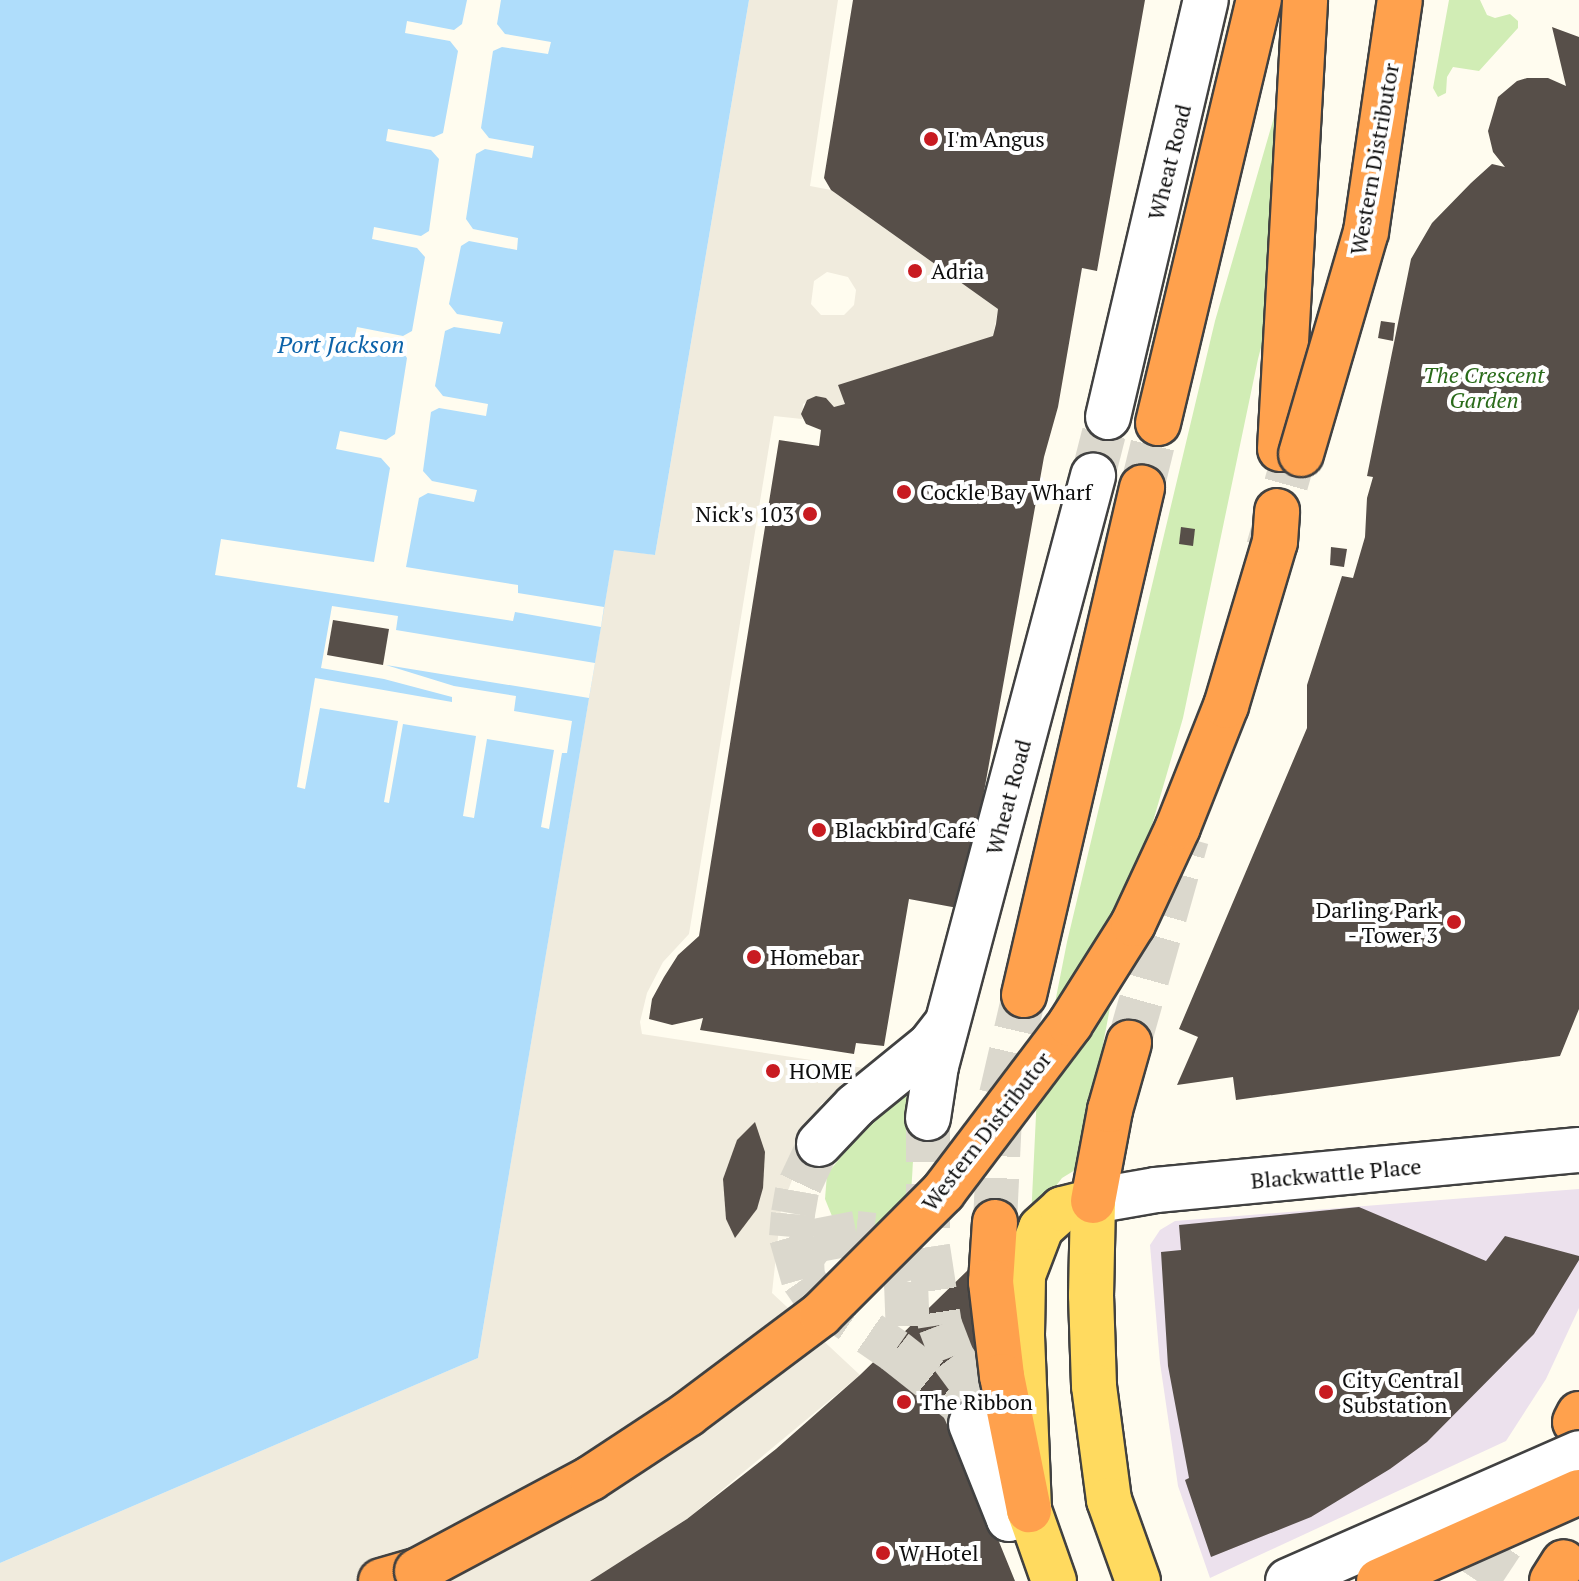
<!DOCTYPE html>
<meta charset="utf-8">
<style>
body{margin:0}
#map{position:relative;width:1579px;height:1581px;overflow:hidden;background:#fffcef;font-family:"PT Serif",serif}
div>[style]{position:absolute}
.industrial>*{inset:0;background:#ece1ed}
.green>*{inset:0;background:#d1edb5}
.plaza>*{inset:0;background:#f0ebdd}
.water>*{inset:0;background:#afddfb}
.pier>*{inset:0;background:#fffcef}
.building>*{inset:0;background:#574f49}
.minor-tunnel>*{height:44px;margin-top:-22px;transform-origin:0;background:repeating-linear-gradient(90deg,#dbd8cd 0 44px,transparent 0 66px)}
.highway-tunnel>*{height:44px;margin-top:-22px;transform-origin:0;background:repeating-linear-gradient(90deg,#dbd8cd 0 44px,transparent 0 66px)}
.roads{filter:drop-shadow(2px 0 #414141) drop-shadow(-2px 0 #414141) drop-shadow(0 2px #414141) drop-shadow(0 -2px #414141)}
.minor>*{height:44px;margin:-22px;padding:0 22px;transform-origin:22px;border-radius:22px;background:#fff}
.major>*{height:44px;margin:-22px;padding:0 22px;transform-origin:22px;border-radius:22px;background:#ffda5f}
.highway>*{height:44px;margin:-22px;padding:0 22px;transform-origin:22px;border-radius:22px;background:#ffa14d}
.bridges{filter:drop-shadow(2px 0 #414141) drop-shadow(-2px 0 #414141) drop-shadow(0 2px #414141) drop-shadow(0 -2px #414141)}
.minor-bridge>*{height:44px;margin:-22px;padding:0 22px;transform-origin:22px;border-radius:22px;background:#fff}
.highway-bridge>*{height:44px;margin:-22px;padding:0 22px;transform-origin:22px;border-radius:22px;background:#ffa14d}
.dots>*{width:22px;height:22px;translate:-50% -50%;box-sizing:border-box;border:4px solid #fff;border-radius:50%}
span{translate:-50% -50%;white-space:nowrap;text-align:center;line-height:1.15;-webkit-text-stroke:8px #fff;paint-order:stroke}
.poi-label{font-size:22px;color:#0e0e0e}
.left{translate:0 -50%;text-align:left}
.right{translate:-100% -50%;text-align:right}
.street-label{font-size:22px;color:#0e0e0e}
.park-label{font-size:22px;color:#296b19;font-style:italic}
.water-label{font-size:24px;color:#0d63a9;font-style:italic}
</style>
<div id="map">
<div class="industrial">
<div style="clip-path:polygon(1579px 1189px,1579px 1308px,1546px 1379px,1506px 1441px,1210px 1578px,1178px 1486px,1160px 1363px,1150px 1245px,1160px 1230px,1175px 1221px)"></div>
</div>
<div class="green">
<div style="clip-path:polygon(1449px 0,1480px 0,1487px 15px,1495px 18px,1510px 14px,1518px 21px,1518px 28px,1479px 71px,1453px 67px,1447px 77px,1446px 93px,1438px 97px,1433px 88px)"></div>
<div style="clip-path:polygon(1281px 93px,1323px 106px,1258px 359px,1183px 718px,1130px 901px,1080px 1167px,1062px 1178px,1031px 1219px,1037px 1094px,1067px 942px,1215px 321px)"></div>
<div style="clip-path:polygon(910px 1086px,917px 1096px,908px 1243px,874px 1252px,849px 1240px,834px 1221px,825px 1199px,827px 1174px,863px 1130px)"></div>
</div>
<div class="plaza">
<div style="clip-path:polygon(evenodd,749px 0,838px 0,810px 186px,831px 190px,998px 309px,993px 336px,845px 404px,834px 407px,826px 399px,816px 396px,803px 404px,802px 419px,774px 416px,689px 934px,663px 962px,647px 993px,640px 1022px,642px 1034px,877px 1070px,821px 1104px,781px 1209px,772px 1293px,860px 1375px,687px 1519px,590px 1581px,0 1581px,0 1563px,478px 1358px,614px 549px,655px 555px,749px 0,827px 272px,848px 277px,856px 290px,854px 305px,844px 315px,821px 315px,811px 304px,814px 281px,827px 272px)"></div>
</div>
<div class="water">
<div style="clip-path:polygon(0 0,749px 0,655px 555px,614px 550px,478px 1358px,0 1563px)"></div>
</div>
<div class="pier">
<div style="clip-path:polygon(467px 0,501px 0,497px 24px,505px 34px,551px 42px,548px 54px,502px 47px,493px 51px,481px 128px,489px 138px,534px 146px,532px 158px,485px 149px,476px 154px,466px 219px,473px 229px,518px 238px,517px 250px,469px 241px,461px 246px,449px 304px,457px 314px,503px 322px,500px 334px,454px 327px,445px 331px,435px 386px,443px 396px,488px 404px,486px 416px,439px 408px,431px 412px,423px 471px,432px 481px,477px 490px,474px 502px,428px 493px,419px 498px,406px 567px,518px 585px,518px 593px,604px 607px,601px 627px,515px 612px,513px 621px,215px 575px,221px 539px,374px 562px,390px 468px,381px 458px,336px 449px,340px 431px,386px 440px,395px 434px,407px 358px,399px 347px,354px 340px,357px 327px,403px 336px,412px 331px,425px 257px,417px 248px,372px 239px,374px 227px,421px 236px,429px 231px,439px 159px,431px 150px,386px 141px,388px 129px,434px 137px,443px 133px,458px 51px,450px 41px,405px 33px,407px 21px,454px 30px,462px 24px)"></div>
<div style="clip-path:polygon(332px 606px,398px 616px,396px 630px,595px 663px,589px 698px,386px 665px,454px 686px,516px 696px,514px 711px,572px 721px,567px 753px,562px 753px,549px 829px,541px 827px,554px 750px,487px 739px,474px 818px,463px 816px,476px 736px,403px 724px,389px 803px,384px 802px,398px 721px,320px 708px,305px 789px,297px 787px,315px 678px,452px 702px,452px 697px,384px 679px,321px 668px)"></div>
</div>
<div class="building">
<div style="clip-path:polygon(853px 0,1145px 0,1097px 271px,1082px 268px,1058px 407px,1044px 457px,963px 909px,909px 899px,884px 1046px,856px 1043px,854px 1054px,700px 1030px,703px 1018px,672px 1025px,649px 1019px,652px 999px,664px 977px,678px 955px,699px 936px,779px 440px,819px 446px,821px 430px,806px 424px,801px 414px,807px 400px,816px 396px,826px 398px,834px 407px,845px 404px,838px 385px,993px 336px,996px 324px,998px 309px,831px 190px,824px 178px)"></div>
<div style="clip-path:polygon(1552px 27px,1579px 37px,1579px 1009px,1560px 1056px,1236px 1100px,1233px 1077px,1177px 1085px,1198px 1037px,1179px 1029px,1307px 728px,1307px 685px,1342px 576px,1353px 578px,1365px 537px,1367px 498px,1373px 477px,1367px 476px,1411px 259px,1432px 223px,1471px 183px,1492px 164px,1505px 167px,1493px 152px,1488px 131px,1498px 97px,1517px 81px,1527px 78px,1548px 78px,1566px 86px)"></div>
<div style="clip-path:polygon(1381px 321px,1395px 323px,1393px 341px,1378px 338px)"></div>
<div style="clip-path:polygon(1181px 527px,1195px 529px,1193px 546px,1179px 544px)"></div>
<div style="clip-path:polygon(1331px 547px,1347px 549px,1344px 567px,1330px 565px)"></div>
<div style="clip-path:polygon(333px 620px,389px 629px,383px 665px,327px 655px)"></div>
<div style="clip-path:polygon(755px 1122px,765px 1152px,763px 1188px,757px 1209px,735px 1238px,726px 1219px,723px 1179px,737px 1140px)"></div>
<div style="clip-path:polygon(1359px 1207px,1486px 1261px,1505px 1236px,1579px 1256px,1579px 1260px,1534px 1334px,1427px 1442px,1390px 1469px,1311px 1517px,1211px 1557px,1185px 1480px,1189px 1478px,1168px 1366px,1161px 1252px,1181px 1250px,1179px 1225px)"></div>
<div style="clip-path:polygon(970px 1268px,1019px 1358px,953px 1429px,1015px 1581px,590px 1581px,687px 1519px,776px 1449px,860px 1375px)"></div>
</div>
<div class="minor-tunnel">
<div style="left:1093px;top:476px;width:61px;rotate:-75.7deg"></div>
<div style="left:928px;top:1118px;width:129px;rotate:90deg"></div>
<div style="left:928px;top:1247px;width:79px;rotate:81.3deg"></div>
<div style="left:940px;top:1325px;width:34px;rotate:69deg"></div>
<div style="left:952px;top:1357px;width:57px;rotate:53.5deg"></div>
<div style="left:819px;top:1144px;width:52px;rotate:115.1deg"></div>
<div style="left:797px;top:1191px;width:23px;rotate:100deg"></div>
<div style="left:793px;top:1214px;width:23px;rotate:95deg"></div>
<div style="left:791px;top:1237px;width:44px;rotate:74.1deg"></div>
<div style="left:803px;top:1279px;width:21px;rotate:55deg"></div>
<div style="left:815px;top:1296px;width:97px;rotate:34.5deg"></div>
<div style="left:895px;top:1351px;width:85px;rotate:38.3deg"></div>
<div style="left:962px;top:1404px;width:22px;rotate:66deg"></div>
<div style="left:803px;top:1279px;width:22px;rotate:-93deg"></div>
<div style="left:802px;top:1257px;width:20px;rotate:-53deg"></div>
<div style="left:814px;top:1241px;width:43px;rotate:-10.8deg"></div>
<div style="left:856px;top:1233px;width:18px;rotate:6deg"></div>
<div style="left:874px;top:1235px;width:30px;rotate:42deg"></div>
<div style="left:896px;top:1255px;width:29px;rotate:70deg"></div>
<div style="left:906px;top:1282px;width:80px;rotate:87.9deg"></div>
</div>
<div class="highway-tunnel">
<div style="left:1142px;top:488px;width:67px;rotate:-76.2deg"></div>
<div style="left:1268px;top:548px;width:139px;rotate:-74.2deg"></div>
<div style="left:1129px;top:1043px;width:213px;rotate:-74.2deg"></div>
<div style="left:995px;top:1222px;width:127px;rotate:-87.3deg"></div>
<div style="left:1001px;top:1095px;width:103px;rotate:-77deg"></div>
<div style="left:1477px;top:1581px;width:92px;rotate:-56.5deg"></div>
</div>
<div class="roads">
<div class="minor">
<div style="left:1108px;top:417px;width:428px;rotate:-76.8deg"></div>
<div style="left:928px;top:1118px;width:53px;rotate:-81.3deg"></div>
<div style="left:936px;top:1066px;width:611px;rotate:-75.1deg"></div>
<div style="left:819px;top:1144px;width:52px;rotate:-46.5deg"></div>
<div style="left:855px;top:1106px;width:97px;rotate:-39.1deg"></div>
<div style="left:930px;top:1045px;width:24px;rotate:-52deg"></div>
<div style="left:1093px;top:1201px;width:64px;rotate:-9.9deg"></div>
<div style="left:1156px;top:1190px;width:425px;rotate:-5.4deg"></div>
<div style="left:971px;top:1424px;width:102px;rotate:68.2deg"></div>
<div style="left:1009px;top:1519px;width:22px;rotate:-24deg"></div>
<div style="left:1029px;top:1510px;width:30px;rotate:-111deg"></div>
</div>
<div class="major">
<div style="left:1054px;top:1581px;width:75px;rotate:-109.4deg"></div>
<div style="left:1029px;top:1510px;width:176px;rotate:-92.3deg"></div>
<div style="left:1022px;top:1334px;width:59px;rotate:-89deg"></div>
<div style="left:1023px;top:1275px;width:50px;rotate:-69deg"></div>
<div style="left:1041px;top:1228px;width:28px;rotate:-42deg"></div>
<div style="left:1062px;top:1209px;width:32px;rotate:-14deg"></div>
<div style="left:1093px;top:1201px;width:94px;rotate:91.2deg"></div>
<div style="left:1091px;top:1295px;width:91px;rotate:88.1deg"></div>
<div style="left:1094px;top:1386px;width:115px;rotate:82.5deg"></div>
<div style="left:1109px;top:1500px;width:86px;rotate:70.3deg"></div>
</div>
<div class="highway">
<div style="left:1158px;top:423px;width:435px;rotate:-76.6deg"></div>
<div style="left:1280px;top:449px;width:450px;rotate:-86.8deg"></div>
<div style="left:1024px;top:995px;width:521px;rotate:-76.9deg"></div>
<div style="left:1093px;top:1201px;width:93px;rotate:-79.4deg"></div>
<div style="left:1110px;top:1110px;width:70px;rotate:-74.2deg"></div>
<div style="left:995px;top:1222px;width:60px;rotate:93.8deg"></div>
<div style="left:991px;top:1282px;width:95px;rotate:83.3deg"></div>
<div style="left:1002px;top:1376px;width:137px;rotate:78.6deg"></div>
<div style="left:1575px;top:1422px;width:9px;rotate:-63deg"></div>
<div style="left:381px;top:1581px;width:37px;rotate:-16deg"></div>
<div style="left:1552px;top:1581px;width:22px;rotate:-58deg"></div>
</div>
</div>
<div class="bridges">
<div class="minor-bridge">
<div style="left:1288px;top:1581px;width:318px;rotate:-23.7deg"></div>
</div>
<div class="highway-bridge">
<div style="left:1301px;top:454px;width:231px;rotate:-73.7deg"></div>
<div style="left:1366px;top:232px;width:234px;rotate:-81.7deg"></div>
<div style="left:417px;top:1571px;width:197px;rotate:-28.1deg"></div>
<div style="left:591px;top:1478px;width:116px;rotate:-33.4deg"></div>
<div style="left:688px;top:1414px;width:166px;rotate:-36.9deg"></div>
<div style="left:821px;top:1314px;width:173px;rotate:-45deg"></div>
<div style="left:943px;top:1192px;width:211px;rotate:-52.9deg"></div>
<div style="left:1070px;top:1024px;width:118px;rotate:-57.8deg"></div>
<div style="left:1133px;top:924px;width:107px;rotate:-65.1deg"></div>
<div style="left:1178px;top:827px;width:130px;rotate:-68.4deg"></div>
<div style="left:1226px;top:706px;width:171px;rotate:-73.4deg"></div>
<div style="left:1275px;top:542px;width:31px;rotate:-86deg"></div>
<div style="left:1379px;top:1581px;width:219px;rotate:-24deg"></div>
</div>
</div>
<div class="dots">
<div style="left:931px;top:139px;background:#c81b21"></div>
<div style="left:915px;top:271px;background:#c81b21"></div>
<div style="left:904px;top:492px;background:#c81b21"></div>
<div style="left:810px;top:514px;background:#c81b21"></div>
<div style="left:819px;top:830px;background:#c81b21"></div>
<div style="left:1454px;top:922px;background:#c81b21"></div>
<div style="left:754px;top:957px;background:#c81b21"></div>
<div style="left:773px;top:1071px;background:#c81b21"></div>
<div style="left:1326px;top:1392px;background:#c81b21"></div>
<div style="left:904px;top:1402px;background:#c81b21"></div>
<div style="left:883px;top:1553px;background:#c81b21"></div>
</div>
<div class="poi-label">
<span class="left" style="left:947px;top:139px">I'm Angus</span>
<span class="left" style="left:931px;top:271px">Adria</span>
<span class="left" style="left:920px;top:492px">Cockle Bay Wharf</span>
<span class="right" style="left:794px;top:514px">Nick's 103</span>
<span class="left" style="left:835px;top:830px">Blackbird Café</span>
<span class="right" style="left:1438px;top:922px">Darling Park<br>- Tower 3</span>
<span class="left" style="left:770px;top:957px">Homebar</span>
<span class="left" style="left:789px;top:1071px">HOME</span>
<span class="left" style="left:1342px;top:1392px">City Central<br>Substation</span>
<span class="left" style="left:920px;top:1402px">The Ribbon</span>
<span class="left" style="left:899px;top:1553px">W Hotel</span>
</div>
<div class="street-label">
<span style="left:1374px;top:159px;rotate:-80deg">Western Distributor</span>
<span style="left:1169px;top:162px;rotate:-76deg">Wheat Road</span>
<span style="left:1008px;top:797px;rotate:-75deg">Wheat Road</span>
<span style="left:986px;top:1131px;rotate:-52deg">Western Distributor</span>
<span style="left:1336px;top:1173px;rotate:-5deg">Blackwattle Place</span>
</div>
<div class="park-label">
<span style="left:1484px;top:387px">The Crescent<br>Garden</span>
</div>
<div class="water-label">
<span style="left:341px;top:345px">Port Jackson</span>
</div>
</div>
